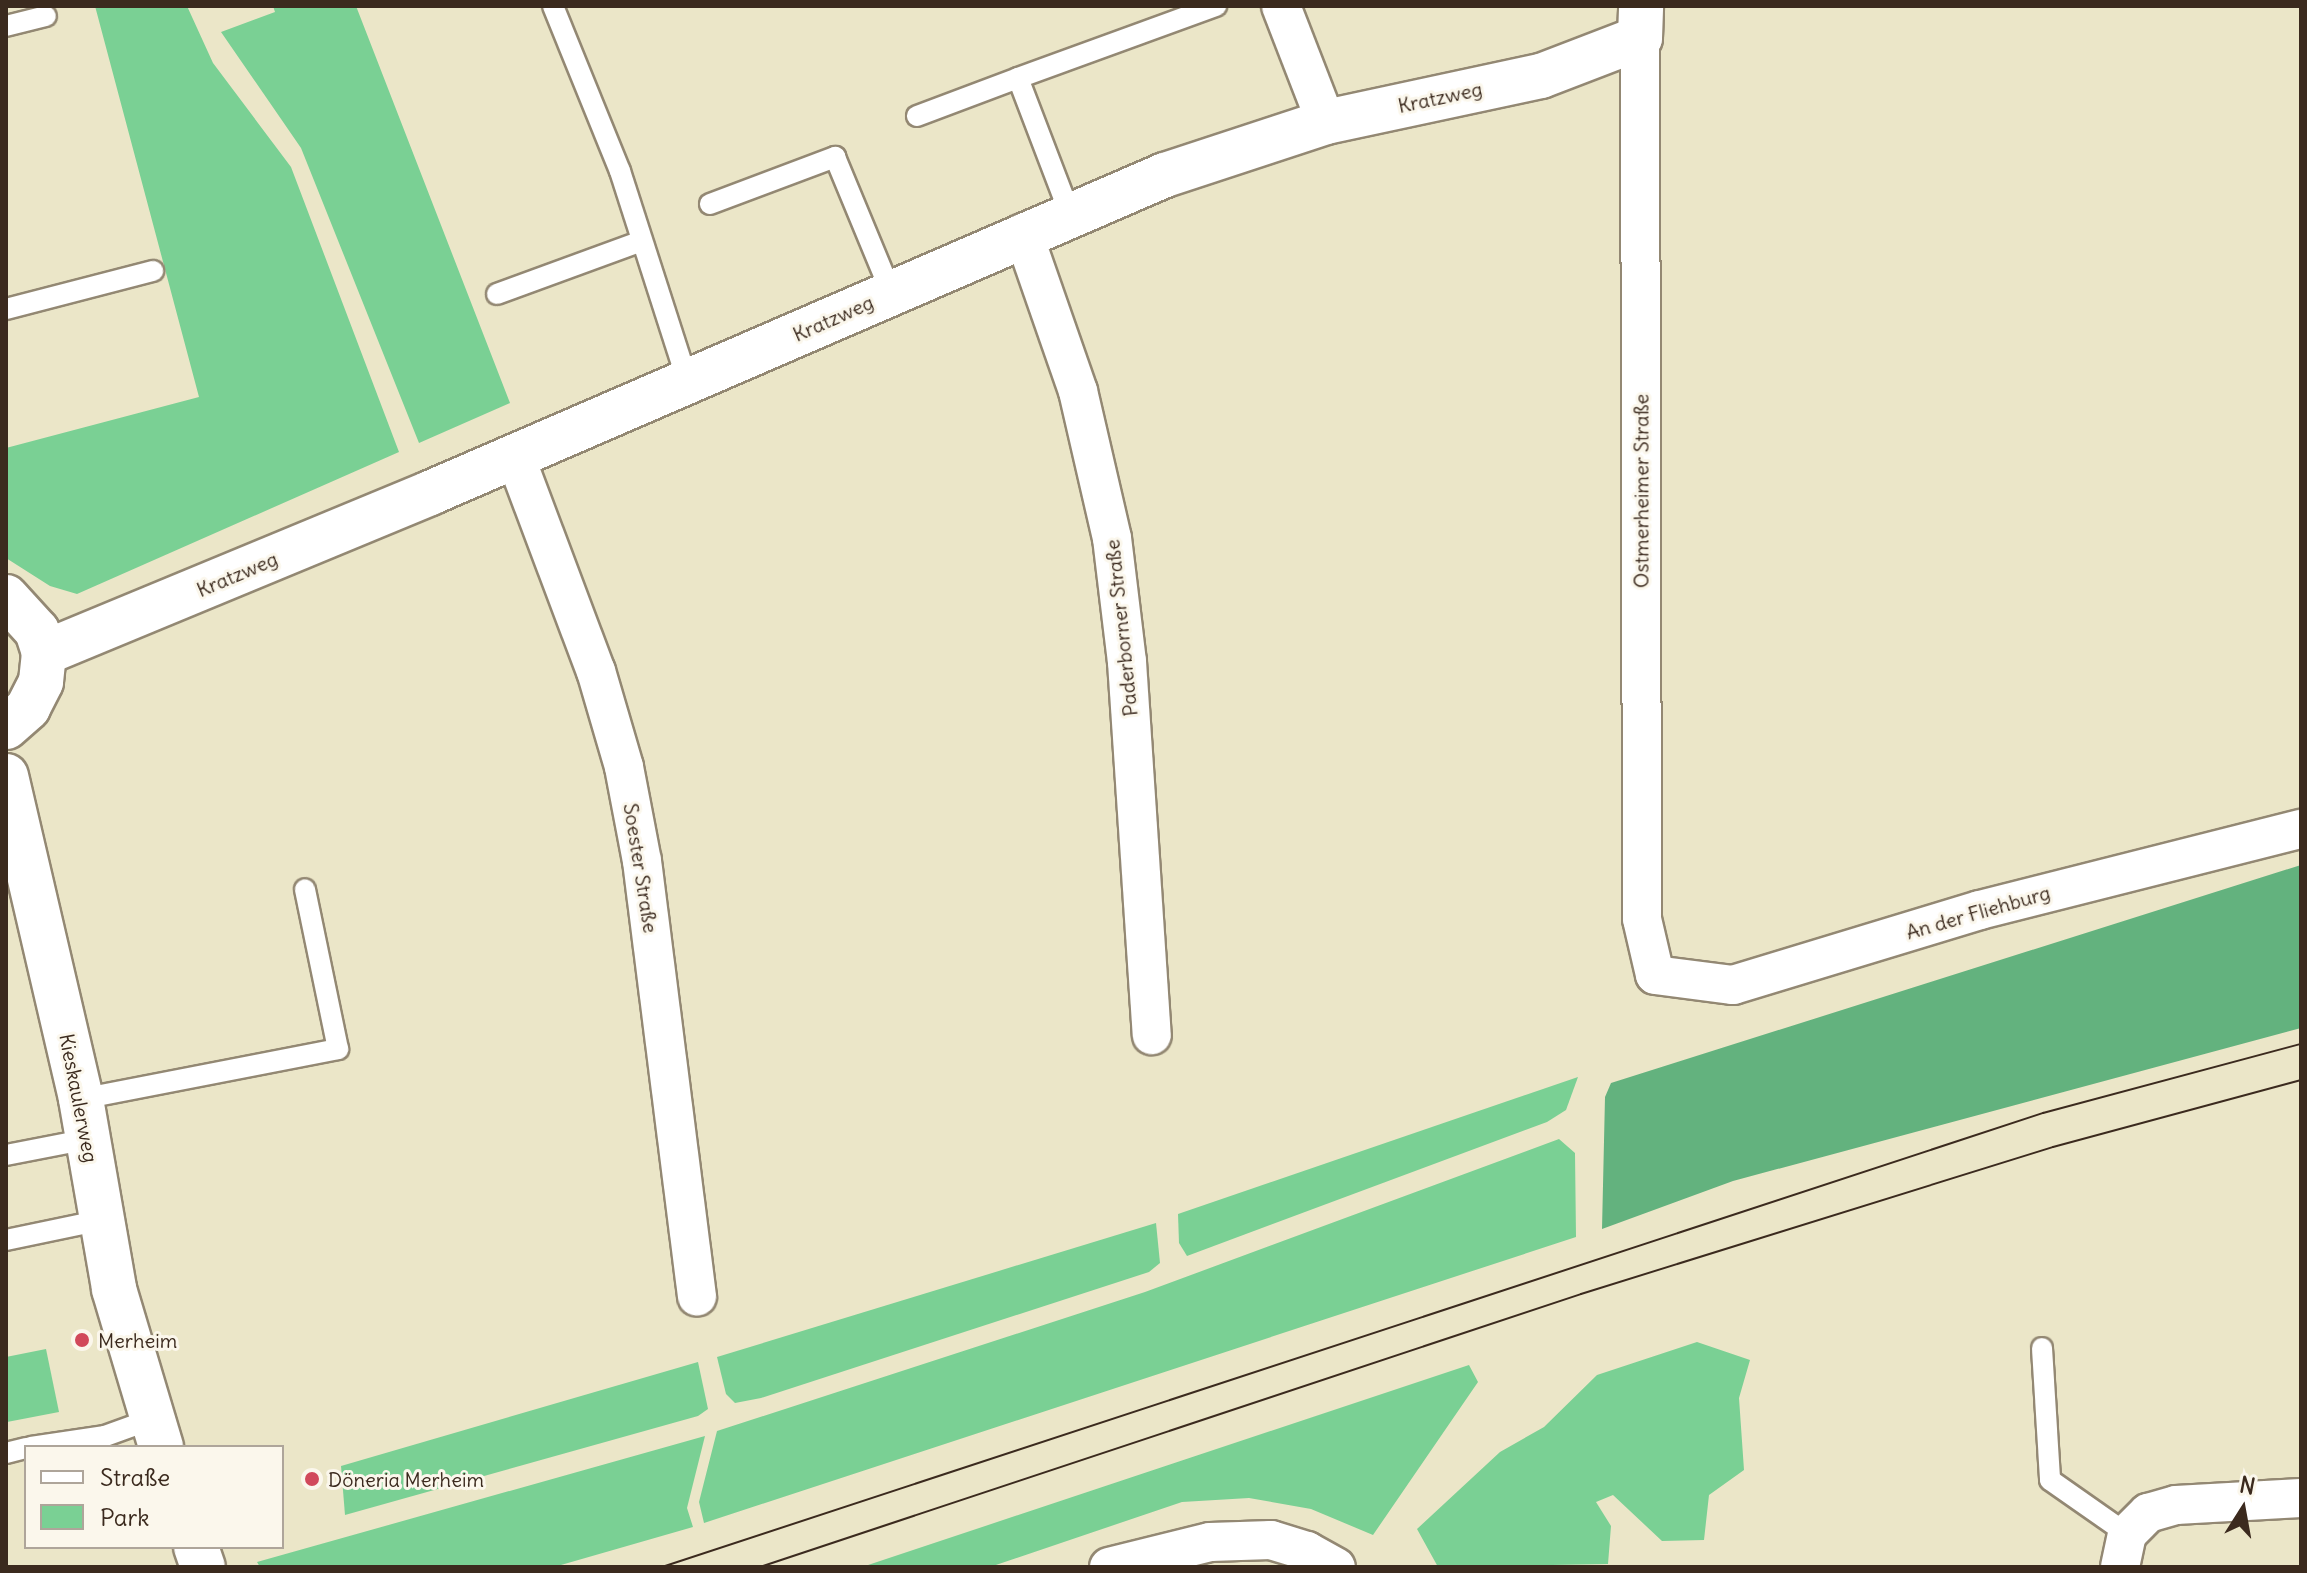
<!DOCTYPE html>
<meta charset="utf-8">
<style>
body{margin:0}
#map{position:relative;width:2307px;height:1573px;overflow:hidden;background:#ebe6c8;font-family:Delius,sans-serif}
div>[style]{position:absolute}
.green>*{inset:0;background:#7ad094}
.forest>*{inset:0;background:#63b27e}
.roads{filter:drop-shadow(2px 0 #938873) drop-shadow(-2px 0 #938873) drop-shadow(0 2px #938873) drop-shadow(0 -2px #938873)}
.service>*{height:20px;margin:-10px;padding:0 10px;transform-origin:10px;border-radius:10px;background:#fff}
.minor>*{height:38px;margin:-19px;padding:0 19px;transform-origin:19px;border-radius:19px;background:#fff}
.tertiary>*{height:44px;margin:-22px;padding:0 22px;transform-origin:22px;border-radius:22px;background:#fff}
.tram>*{height:2px;margin:-1px;padding:0 1px;transform-origin:1px;border-radius:1px;background:#3b2a1e}
.dots>*{width:22px;height:22px;translate:-50% -50%;box-sizing:border-box;border:4px solid #fbf7ec;border-radius:50%}
span{translate:-50% -50%;white-space:nowrap;text-align:center;line-height:1.15;-webkit-text-stroke:6px #fbf7ec;paint-order:stroke}
.street-label{font-size:20px;color:#3b2a1e}
.poi-label{font-size:20px;color:#3b2a1e}
.left{translate:0 -50%;text-align:left}
.frame{position:absolute;inset:0;border:8px solid #3b2a1e;pointer-events:none}
.legend{position:absolute;left:24px;top:1445px;width:260px;height:104px;box-sizing:border-box;background:#fbf7ec;border:2px solid #aea59a;margin:0;padding:10px 14px;list-style:none;font-size:24px;color:#3b2a1e}
.legend li{display:flex;align-items:center;gap:16px;height:40px}
.legend b{width:40px;border:2px solid #aea59a}
.north{position:absolute;left:2203px;top:1469px;width:80px;height:80px;-webkit-text-stroke:6px #fbf7ec;paint-order:stroke;rotate:11deg;font-size:22px;font-weight:700;line-height:32px;text-align:center;color:#3b2a1e}
.north::after{content:'';display:block;margin:auto;width:28px;height:36px;background:#3b2a1e;clip-path:polygon(50% 0,100% 100%,50% 72%,0 100%)}
</style>
<div id="map">
<div class="green">
<div style="clip-path:polygon(95px 6px,187px 6px,213px 63px,291px 167px,399px 452px,77px 594px,50px 586px,6px 558px,6px 448px,199px 397px)"></div>
<div style="clip-path:polygon(273px 6px,356px 6px,510px 403px,419px 443px,301px 148px,221px 32px,275px 12px)"></div>
<div style="clip-path:polygon(1578px 1077px,1566px 1110px,1547px 1122px,1187px 1256px,1179px 1243px,1178px 1214px)"></div>
<div style="clip-path:polygon(1559px 1139px,1575px 1153px,1576px 1237px,704px 1523px,699px 1502px,717px 1431px,1145px 1292px)"></div>
<div style="clip-path:polygon(1156px 1223px,1160px 1263px,1149px 1272px,761px 1398px,735px 1403px,726px 1394px,717px 1357px)"></div>
<div style="clip-path:polygon(1697px 1342px,1750px 1360px,1739px 1398px,1744px 1470px,1709px 1495px,1704px 1540px,1662px 1541px,1613px 1495px,1596px 1502px,1611px 1526px,1608px 1564px,1438px 1567px,1417px 1529px,1500px 1452px,1544px 1427px,1597px 1375px)"></div>
<div style="clip-path:polygon(46px 1349px,59px 1412px,7px 1422px,6px 1357px)"></div>
<div style="clip-path:polygon(698px 1362px,708px 1409px,698px 1416px,345px 1515px,341px 1466px)"></div>
<div style="clip-path:polygon(1469px 1365px,1478px 1382px,1373px 1535px,1311px 1509px,1249px 1498px,1182px 1502px,990px 1567px,862px 1567px)"></div>
<div style="clip-path:polygon(705px 1436px,687px 1508px,693px 1527px,554px 1567px,260px 1567px,257px 1562px)"></div>
</div>
<div class="forest">
<div style="clip-path:polygon(2301px 865px,2301px 1028px,1733px 1181px,1602px 1229px,1605px 1097px,1611px 1083px)"></div>
</div>
<div class="roads">
<div class="service">
<div style="left:553px;top:6px;width:178px;rotate:67.9deg"></div>
<div style="left:620px;top:171px;width:223px;rotate:72.2deg"></div>
<div style="left:6px;top:26px;width:41px;rotate:-14deg"></div>
<div style="left:1018px;top:78px;width:211px;rotate:-20deg"></div>
<div style="left:917px;top:116px;width:108px;rotate:-20.6deg"></div>
<div style="left:1018px;top:78px;width:146px;rotate:69.1deg"></div>
<div style="left:710px;top:204px;width:134px;rotate:-20.6deg"></div>
<div style="left:835px;top:157px;width:146px;rotate:67.5deg"></div>
<div style="left:497px;top:294px;width:154px;rotate:-20.1deg"></div>
<div style="left:6px;top:309px;width:152px;rotate:-14.5deg"></div>
<div style="left:81px;top:1099px;width:262px;rotate:-11deg"></div>
<div style="left:338px;top:1049px;width:163px;rotate:-101.7deg"></div>
<div style="left:6px;top:1155px;width:84px;rotate:-11deg"></div>
<div style="left:6px;top:1240px;width:98px;rotate:-11.8deg"></div>
<div style="left:2042px;top:1348px;width:132px;rotate:86.5deg"></div>
<div style="left:2050px;top:1480px;width:94px;rotate:35deg"></div>
<div style="left:31px;top:1447px;width:75px;rotate:-8.5deg"></div>
<div style="left:105px;top:1436px;width:50px;rotate:-19.9deg"></div>
<div style="left:6px;top:1453px;width:21px;rotate:-14deg"></div>
</div>
<div class="minor">
<div style="left:1281px;top:6px;width:124px;rotate:68.8deg"></div>
<div style="left:1640px;top:38px;width:881px;rotate:89.87deg"></div>
<div style="left:1642px;top:919px;width:57px;rotate:76.9deg"></div>
<div style="left:1655px;top:975px;width:79px;rotate:7.3deg"></div>
<div style="left:1733px;top:985px;width:258px;rotate:-16.9deg"></div>
<div style="left:1980px;top:910px;width:331px;rotate:-14.2deg"></div>
<div style="left:1023px;top:233px;width:167px;rotate:70.8deg"></div>
<div style="left:1078px;top:391px;width:151px;rotate:77deg"></div>
<div style="left:1112px;top:538px;width:125px;rotate:83.1deg"></div>
<div style="left:1127px;top:662px;width:374px;rotate:86.2deg"></div>
<div style="left:515px;top:456px;width:230px;rotate:69.4deg"></div>
<div style="left:596px;top:671px;width:100px;rotate:73.7deg"></div>
<div style="left:624px;top:767px;width:96px;rotate:79.2deg"></div>
<div style="left:642px;top:861px;width:439px;rotate:82.8deg"></div>
<div style="left:1109px;top:1567px;width:104px;rotate:-13.9deg"></div>
<div style="left:1210px;top:1542px;width:61px;rotate:-1.9deg"></div>
<div style="left:1271px;top:1540px;width:38px;rotate:17deg"></div>
<div style="left:1307px;top:1551px;width:33px;rotate:29deg"></div>
<div style="left:2120px;top:1567px;width:34px;rotate:-78deg"></div>
<div style="left:2127px;top:1534px;width:30px;rotate:-45deg"></div>
<div style="left:2148px;top:1513px;width:29px;rotate:-16deg"></div>
<div style="left:2176px;top:1505px;width:125px;rotate:-3.2deg"></div>
</div>
<div class="tertiary">
<div style="left:6px;top:597px;width:46px;rotate:47.6deg"></div>
<div style="left:37px;top:631px;width:23px;rotate:72deg"></div>
<div style="left:44px;top:653px;width:29px;rotate:96deg"></div>
<div style="left:41px;top:682px;width:29px;rotate:117deg"></div>
<div style="left:28px;top:708px;width:29px;rotate:139deg"></div>
<div style="left:44px;top:653px;width:418px;rotate:-22.5deg"></div>
<div style="left:430px;top:493px;width:801px;rotate:-23.4deg"></div>
<div style="left:1165px;top:175px;width:169px;rotate:-18.2deg"></div>
<div style="left:1326px;top:122px;width:220px;rotate:-12.1deg"></div>
<div style="left:1541px;top:76px;width:106px;rotate:-21deg"></div>
<div style="left:1640px;top:38px;width:32px;rotate:-88deg"></div>
<div style="left:6px;top:776px;width:332px;rotate:76.9deg"></div>
<div style="left:81px;top:1099px;width:193px;rotate:80.1deg"></div>
<div style="left:114px;top:1289px;width:165px;rotate:73.4deg"></div>
<div style="left:196px;top:1547px;width:21px;rotate:71deg"></div>
</div>
</div>
<div class="tram">
<div style="left:662px;top:1567px;width:1454px;rotate:-18.2deg"></div>
<div style="left:2043px;top:1113px;width:267px;rotate:-15deg"></div>
<div style="left:760px;top:1567px;width:865px;rotate:-18.39deg"></div>
<div style="left:1581px;top:1294px;width:494px;rotate:-17.3deg"></div>
<div style="left:2053px;top:1147px;width:257px;rotate:-15.1deg"></div>
</div>
<div class="dots">
<div style="left:82px;top:1340px;background:#d1495b"></div>
<div style="left:312px;top:1479px;background:#d1495b"></div>
</div>
<div class="street-label">
<span style="left:1440px;top:97px;rotate:-12deg">Kratzweg</span>
<span style="left:833px;top:318px;rotate:-24deg">Kratzweg</span>
<span style="left:1641px;top:491px;rotate:-90deg">Ostmerheimer Straße</span>
<span style="left:237px;top:574px;rotate:-23deg">Kratzweg</span>
<span style="left:1121px;top:628px;rotate:-96deg">Paderborner Straße</span>
<span style="left:641px;top:868px;rotate:81deg">Soester Straße</span>
<span style="left:1978px;top:912px;rotate:-16deg">An der Fliehburg</span>
<span style="left:79px;top:1098px;rotate:79deg">Kieskaulerweg</span>
</div>
<div class="poi-label">
<span class="left" style="left:98px;top:1340px">Merheim</span>
<span class="left" style="left:328px;top:1479px">Döneria Merheim</span>
</div>
<div class="frame"></div>
<ul class="legend">
<li><b style="height:10px;background:#fff"></b>Straße</li>
<li><b style="height:22px;background:#7ad094"></b>Park</li>
</ul>
<div class="north">N</div>
</div>
